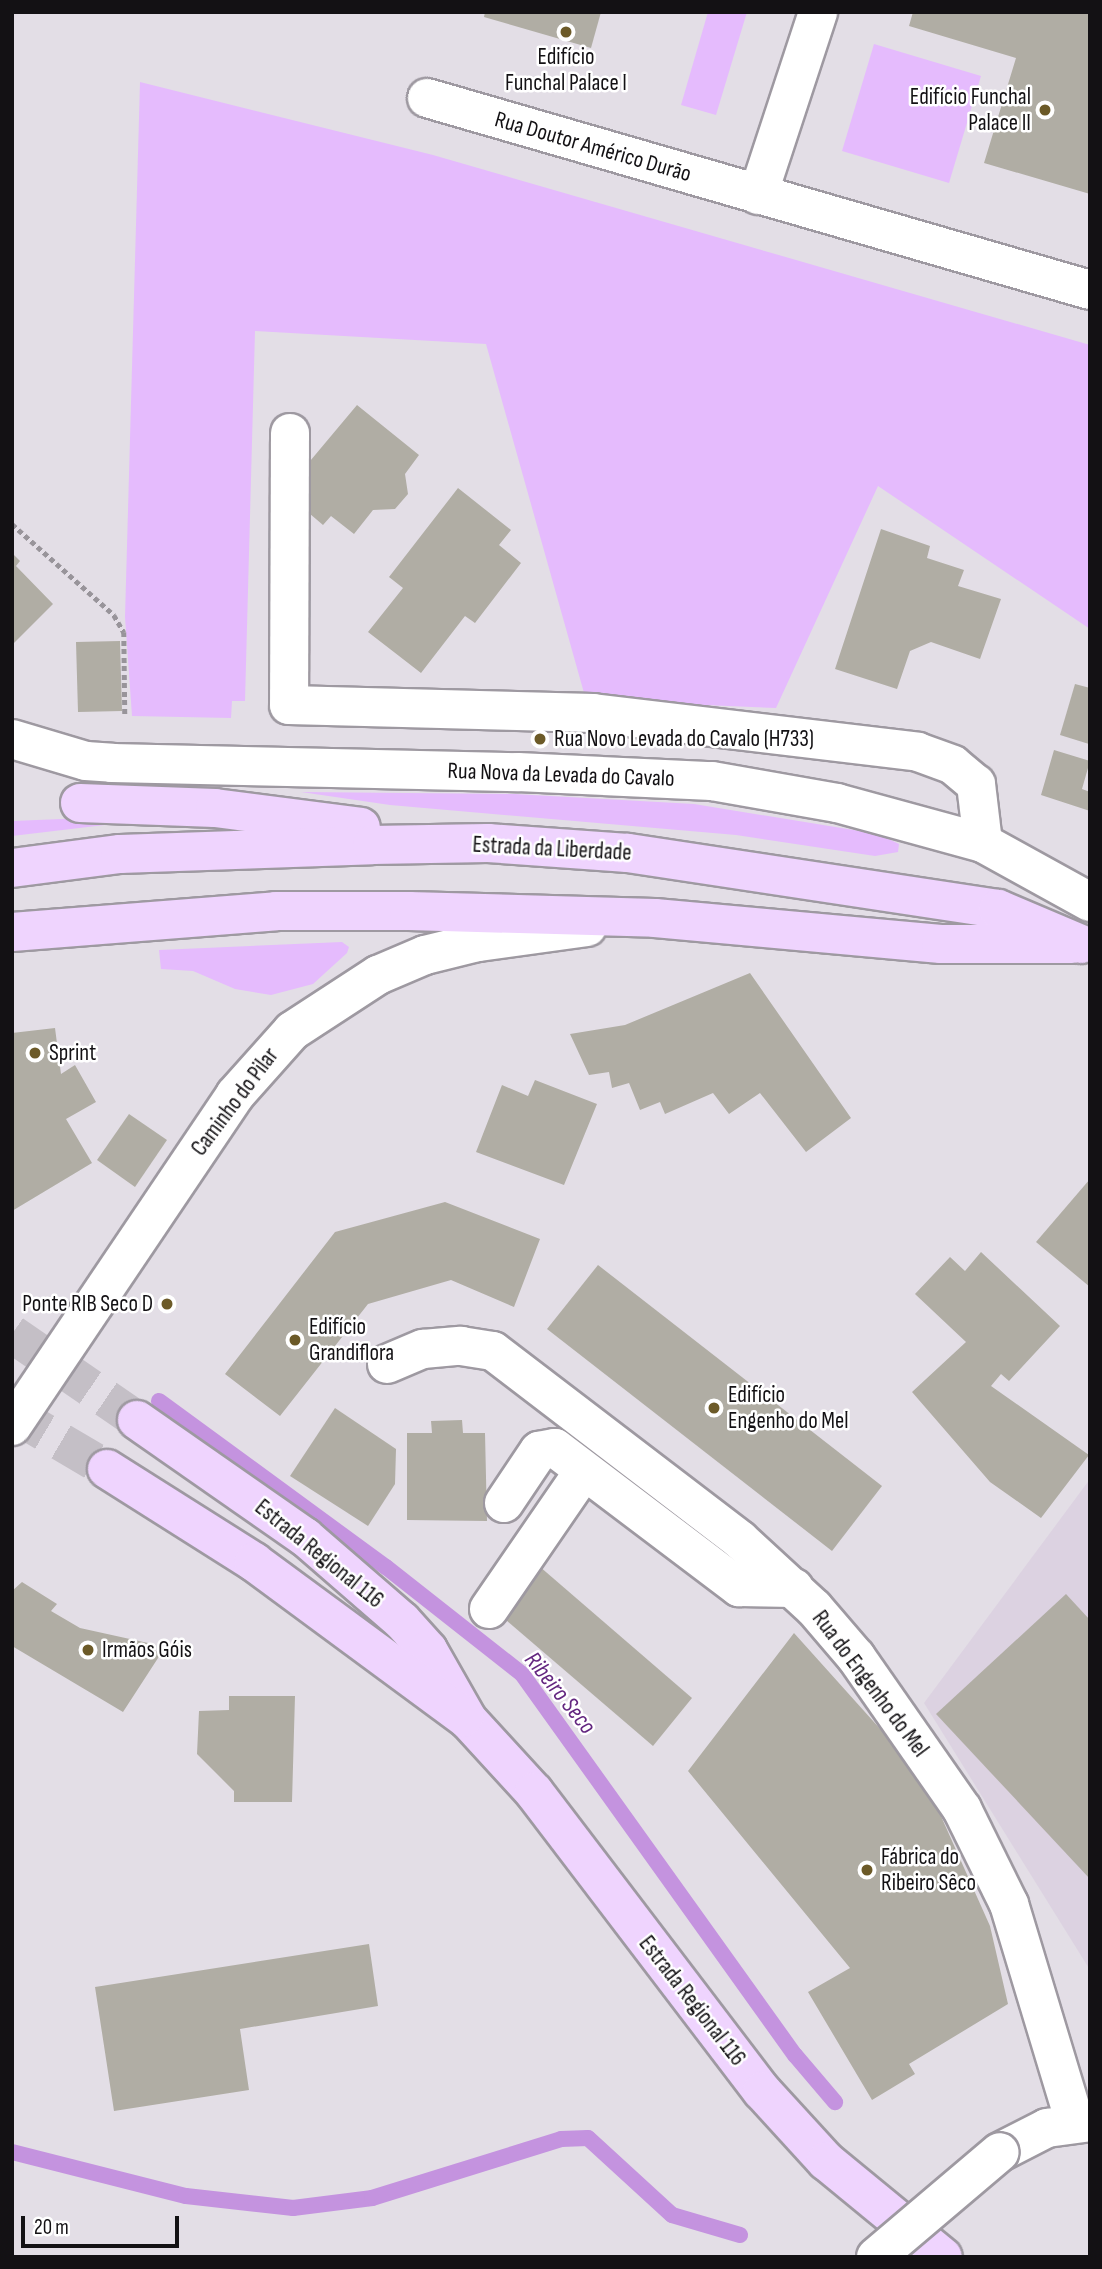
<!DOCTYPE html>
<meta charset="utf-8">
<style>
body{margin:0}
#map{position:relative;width:1102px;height:2269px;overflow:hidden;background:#e3dee6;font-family:"Sofia Sans Condensed",sans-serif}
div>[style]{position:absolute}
.built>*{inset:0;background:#dcd2e1}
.green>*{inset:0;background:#e5bbfd}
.stream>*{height:16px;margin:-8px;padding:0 8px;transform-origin:8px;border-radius:8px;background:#c493df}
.building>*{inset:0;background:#b0ada4}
.major-tunnel>*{height:38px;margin-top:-19px;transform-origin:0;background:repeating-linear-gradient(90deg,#c4bfc6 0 38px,transparent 0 57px)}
.path>*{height:4.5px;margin-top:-2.25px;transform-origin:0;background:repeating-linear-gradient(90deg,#98949a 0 5px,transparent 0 8.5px)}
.roads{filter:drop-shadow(2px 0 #9e99a1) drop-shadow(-2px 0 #9e99a1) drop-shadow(0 2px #9e99a1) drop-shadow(0 -2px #9e99a1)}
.minor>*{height:38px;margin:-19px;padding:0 19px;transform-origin:19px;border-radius:19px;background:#fff}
.major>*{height:38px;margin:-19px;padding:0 19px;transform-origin:19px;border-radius:19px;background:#efd4fe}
.bridges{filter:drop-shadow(2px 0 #9e99a1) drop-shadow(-2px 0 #9e99a1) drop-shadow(0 2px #9e99a1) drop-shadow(0 -2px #9e99a1)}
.minor-bridge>*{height:38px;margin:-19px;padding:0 19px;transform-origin:19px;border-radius:19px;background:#fff}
.dots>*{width:19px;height:19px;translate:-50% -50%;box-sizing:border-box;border:4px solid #fff;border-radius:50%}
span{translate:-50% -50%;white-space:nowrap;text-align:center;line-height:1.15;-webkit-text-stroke:5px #fff;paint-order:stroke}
.poi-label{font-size:23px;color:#131114}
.right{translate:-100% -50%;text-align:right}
.left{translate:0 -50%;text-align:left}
.street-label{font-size:23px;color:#131114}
.water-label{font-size:24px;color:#642780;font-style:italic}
.frame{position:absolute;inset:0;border:14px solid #131114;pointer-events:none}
.scale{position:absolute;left:21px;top:2216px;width:158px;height:32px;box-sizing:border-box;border:4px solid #131114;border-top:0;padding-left:9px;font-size:21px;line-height:24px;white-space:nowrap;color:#131114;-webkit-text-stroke:5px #fff;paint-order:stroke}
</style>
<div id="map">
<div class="built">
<div style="clip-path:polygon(1090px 1479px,1090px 1970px,924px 1703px)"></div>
</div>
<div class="green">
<div style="clip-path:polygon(708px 12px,747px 12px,716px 115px,681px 105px)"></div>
<div style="clip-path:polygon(874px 44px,981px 76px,949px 183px,842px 151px)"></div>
<div style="clip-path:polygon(140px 82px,433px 155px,1090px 345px,1090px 629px,878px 486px,776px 708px,586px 700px,486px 344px,255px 331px,245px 701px,232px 701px,231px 718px,132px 716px,125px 617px)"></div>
<div style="clip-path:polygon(301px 792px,514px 794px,694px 804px,878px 834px,899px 844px,898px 852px,875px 856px,736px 835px,390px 805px)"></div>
<div style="clip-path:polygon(112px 817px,116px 821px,113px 824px,12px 836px,12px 821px)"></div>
<div style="clip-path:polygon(342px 942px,349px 947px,347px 953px,313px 984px,271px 995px,235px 989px,193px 971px,161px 969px,159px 950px)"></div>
</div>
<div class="stream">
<div style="left:159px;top:1401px;width:281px;rotate:36.2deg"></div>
<div style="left:386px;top:1567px;width:173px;rotate:38.2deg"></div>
<div style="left:522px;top:1674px;width:469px;rotate:54.4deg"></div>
<div style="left:795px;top:2055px;width:62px;rotate:49.6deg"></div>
<div style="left:12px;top:2152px;width:179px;rotate:14.2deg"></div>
<div style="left:186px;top:2196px;width:108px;rotate:6.4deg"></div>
<div style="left:293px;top:2208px;width:80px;rotate:-7.2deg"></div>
<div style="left:372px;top:2198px;width:198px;rotate:-17.3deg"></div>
<div style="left:561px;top:2139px;width:27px;rotate:-2deg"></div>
<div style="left:588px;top:2138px;width:114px;rotate:42.5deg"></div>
<div style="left:672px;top:2215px;width:71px;rotate:16.4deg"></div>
</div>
<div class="building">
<div style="clip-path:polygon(485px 12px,601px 12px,591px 48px,484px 17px)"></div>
<div style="clip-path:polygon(913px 12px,1090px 12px,1090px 194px,984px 163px,1016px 58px,909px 26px)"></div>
<div style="clip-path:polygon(357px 405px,419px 455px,405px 474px,408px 494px,395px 509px,373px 510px,354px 534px,331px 516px,323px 525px,296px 502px,311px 482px,300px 473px)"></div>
<div style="clip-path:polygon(458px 488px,511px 530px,499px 545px,521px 563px,475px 623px,465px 616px,421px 673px,368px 632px,403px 588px,389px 577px)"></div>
<div style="clip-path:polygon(881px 529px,930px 546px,927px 558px,964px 570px,958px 586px,1001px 599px,980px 659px,931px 642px,910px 651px,897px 689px,835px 669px)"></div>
<div style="clip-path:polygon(12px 553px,20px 561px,16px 566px,53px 604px,12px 645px)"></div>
<div style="clip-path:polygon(120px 641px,122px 711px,78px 712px,76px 642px)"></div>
<div style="clip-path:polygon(1075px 684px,1090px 688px,1089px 744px,1060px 735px)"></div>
<div style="clip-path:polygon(1054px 750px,1090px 761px,1082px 789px,1090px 792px,1090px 811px,1041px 795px)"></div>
<div style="clip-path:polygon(750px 973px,851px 1118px,806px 1152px,760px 1093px,729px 1114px,713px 1093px,665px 1114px,660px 1102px,640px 1110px,629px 1083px,612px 1088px,609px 1072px,589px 1075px,570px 1034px,625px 1025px)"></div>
<div style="clip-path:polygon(55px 1028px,61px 1074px,75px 1065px,96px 1102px,66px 1119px,92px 1163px,12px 1211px,12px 1033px)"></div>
<div style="clip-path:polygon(535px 1080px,597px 1104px,564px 1185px,476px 1152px,502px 1085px,528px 1096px)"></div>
<div style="clip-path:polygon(129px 1114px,167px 1140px,135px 1187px,97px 1160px)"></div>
<div style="clip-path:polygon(1090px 1179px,1090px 1287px,1036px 1242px)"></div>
<div style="clip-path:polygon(445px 1202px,540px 1239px,514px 1307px,451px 1280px,368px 1304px,280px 1416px,225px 1374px,335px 1232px)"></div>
<div style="clip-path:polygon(981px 1252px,1060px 1326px,1009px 1381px,1001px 1374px,991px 1386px,1089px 1455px,1041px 1518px,990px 1482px,912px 1392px,966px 1342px,915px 1294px,950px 1257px,965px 1271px)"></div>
<div style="clip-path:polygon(598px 1265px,882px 1486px,832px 1551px,547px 1329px)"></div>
<div style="clip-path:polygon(335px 1408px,396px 1449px,395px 1484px,368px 1526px,290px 1476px)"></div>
<div style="clip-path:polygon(462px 1420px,463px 1433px,485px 1433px,487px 1521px,407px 1520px,407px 1433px,432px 1433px,431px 1421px)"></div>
<div style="clip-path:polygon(539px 1566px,692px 1698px,653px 1746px,499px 1614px)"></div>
<div style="clip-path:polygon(22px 1582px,57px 1604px,51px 1611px,80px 1628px,148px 1643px,160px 1655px,123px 1712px,12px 1646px,12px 1591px)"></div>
<div style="clip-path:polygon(1066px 1594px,1090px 1620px,1090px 1879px,936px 1714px)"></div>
<div style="clip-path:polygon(794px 1633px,891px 1741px,940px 1814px,990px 1926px,1008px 2004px,909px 2064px,915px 2074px,872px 2100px,808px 1992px,850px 1968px,688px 1771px)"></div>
<div style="clip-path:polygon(229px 1696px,295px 1696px,292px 1802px,234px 1802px,234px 1791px,197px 1754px,199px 1711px,229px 1710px)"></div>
<div style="clip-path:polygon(369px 1944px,378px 2006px,240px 2029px,249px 2090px,114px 2111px,95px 1987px)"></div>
</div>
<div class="major-tunnel">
<div style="left:12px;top:1334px;width:152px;rotate:34.5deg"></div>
<div style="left:12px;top:1413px;width:110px;rotate:30.5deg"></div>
</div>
<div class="path">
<div style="left:12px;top:524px;width:137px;rotate:41.7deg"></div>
<div style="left:114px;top:615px;width:20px;rotate:60deg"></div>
<div style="left:124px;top:632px;width:84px;rotate:89.3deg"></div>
</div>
<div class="roads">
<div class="minor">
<div style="left:427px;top:98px;width:690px;rotate:16.15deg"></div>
<div style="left:758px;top:195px;width:193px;rotate:-71.8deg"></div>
<div style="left:290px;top:433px;width:272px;rotate:90.2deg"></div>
<div style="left:289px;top:705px;width:304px;rotate:1.5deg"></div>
<div style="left:593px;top:713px;width:327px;rotate:6.8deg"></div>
<div style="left:918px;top:752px;width:37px;rotate:20deg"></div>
<div style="left:953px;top:765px;width:30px;rotate:40deg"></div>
<div style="left:976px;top:784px;width:59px;rotate:83.2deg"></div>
<div style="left:12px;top:739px;width:77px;rotate:16.6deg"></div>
<div style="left:86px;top:761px;width:26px;rotate:4deg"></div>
<div style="left:112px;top:763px;width:406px;rotate:1.3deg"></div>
<div style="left:518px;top:772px;width:194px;rotate:2.7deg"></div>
<div style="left:712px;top:781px;width:127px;rotate:10deg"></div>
<div style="left:837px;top:803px;width:151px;rotate:15.3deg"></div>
<div style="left:983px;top:843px;width:122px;rotate:28.9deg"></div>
<div style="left:387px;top:1364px;width:39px;rotate:-23deg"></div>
<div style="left:423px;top:1349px;width:38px;rotate:-5deg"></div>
<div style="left:461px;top:1346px;width:32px;rotate:9deg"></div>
<div style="left:493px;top:1351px;width:311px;rotate:37.4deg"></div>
<div style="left:740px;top:1540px;width:100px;rotate:42.6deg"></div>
<div style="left:814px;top:1608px;width:65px;rotate:49.4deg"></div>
<div style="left:856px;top:1657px;width:185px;rotate:55.1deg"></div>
<div style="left:962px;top:1809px;width:106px;rotate:63.7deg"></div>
<div style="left:1009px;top:1904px;width:228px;rotate:73.2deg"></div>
<div style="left:12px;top:1426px;width:399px;rotate:-56deg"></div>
<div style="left:235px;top:1095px;width:86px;rotate:-48.3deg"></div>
<div style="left:292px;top:1031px;width:103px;rotate:-33.1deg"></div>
<div style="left:378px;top:975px;width:51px;rotate:-23.1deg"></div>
<div style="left:425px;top:955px;width:55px;rotate:-13.8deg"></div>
<div style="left:478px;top:942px;width:110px;rotate:-7.8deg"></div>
<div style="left:504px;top:1503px;width:63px;rotate:-56.1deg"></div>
<div style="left:539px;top:1451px;width:16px;rotate:-11deg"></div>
<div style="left:555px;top:1448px;width:231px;rotate:37.1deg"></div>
<div style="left:739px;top:1587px;width:55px;rotate:1deg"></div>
<div style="left:489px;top:1609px;width:166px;rotate:-55.5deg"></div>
<div style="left:1000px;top:2152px;width:53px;rotate:-27.1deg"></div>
<div style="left:1047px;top:2128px;width:43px;rotate:-7.9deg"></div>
</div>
<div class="major">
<div style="left:80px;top:803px;width:135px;rotate:2.1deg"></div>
<div style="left:215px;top:808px;width:147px;rotate:7.4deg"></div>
<div style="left:12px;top:868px;width:109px;rotate:-7.4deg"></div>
<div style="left:120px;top:854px;width:252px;rotate:-2deg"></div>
<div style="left:372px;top:845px;width:116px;rotate:-1deg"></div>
<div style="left:488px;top:843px;width:140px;rotate:4.1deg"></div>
<div style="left:628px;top:853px;width:374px;rotate:8.6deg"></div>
<div style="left:998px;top:909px;width:90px;rotate:22.9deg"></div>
<div style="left:12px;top:932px;width:265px;rotate:-4.5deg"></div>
<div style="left:276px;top:911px;width:133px"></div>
<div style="left:409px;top:911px;width:246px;rotate:1.6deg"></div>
<div style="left:655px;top:918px;width:287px;rotate:5.2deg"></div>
<div style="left:941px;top:944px;width:131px"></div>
<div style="left:137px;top:1420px;width:205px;rotate:34.9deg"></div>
<div style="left:305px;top:1537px;width:128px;rotate:40.9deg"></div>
<div style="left:402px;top:1621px;width:39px;rotate:48deg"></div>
<div style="left:428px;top:1650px;width:81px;rotate:60.3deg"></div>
<div style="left:468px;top:1720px;width:98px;rotate:47.5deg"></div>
<div style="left:534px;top:1792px;width:376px;rotate:52.7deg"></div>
<div style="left:762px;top:2091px;width:95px;rotate:47.6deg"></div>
<div style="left:826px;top:2161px;width:151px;rotate:39.4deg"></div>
<div style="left:107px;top:1469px;width:174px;rotate:32.3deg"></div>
<div style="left:254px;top:1562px;width:261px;rotate:36.4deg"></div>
</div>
</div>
<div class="bridges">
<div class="minor-bridge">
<div style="left:876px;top:2257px;width:162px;rotate:-40.3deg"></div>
</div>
</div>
<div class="dots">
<div style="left:566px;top:32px;background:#6c5a28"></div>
<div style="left:1045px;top:110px;background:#6c5a28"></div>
<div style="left:540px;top:739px;background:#6c5a28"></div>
<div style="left:35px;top:1053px;background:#6c5a28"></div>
<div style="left:167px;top:1304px;background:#6c5a28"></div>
<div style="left:295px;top:1340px;background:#6c5a28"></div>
<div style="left:714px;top:1408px;background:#6c5a28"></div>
<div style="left:88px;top:1650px;background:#6c5a28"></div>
<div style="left:867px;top:1870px;background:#6c5a28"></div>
</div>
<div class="poi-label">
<span style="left:566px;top:70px">Edifício<br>Funchal Palace I</span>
<span class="right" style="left:1031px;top:110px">Edifício Funchal<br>Palace II</span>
<span class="left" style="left:554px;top:739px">Rua Novo Levada do Cavalo (H733)</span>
<span class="left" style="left:49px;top:1053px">Sprint</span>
<span class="right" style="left:153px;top:1304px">Ponte RIB Seco D</span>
<span class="left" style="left:309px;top:1340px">Edifício<br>Grandiflora</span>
<span class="left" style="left:728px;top:1408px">Edifício<br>Engenho do Mel</span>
<span class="left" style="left:102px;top:1650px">Irmãos Góis</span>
<span class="left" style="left:881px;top:1870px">Fábrica do<br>Ribeiro Sêco</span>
</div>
<div class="street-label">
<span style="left:593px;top:147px;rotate:16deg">Rua Doutor Américo Durão</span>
<span style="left:561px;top:775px;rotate:2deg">Rua Nova da Levada do Cavalo</span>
<span style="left:552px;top:849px;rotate:3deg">Estrada da Liberdade</span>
<span style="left:235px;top:1102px;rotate:-53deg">Caminho do Pilar</span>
<span style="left:319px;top:1554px;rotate:39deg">Estrada Regional 116</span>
<span style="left:870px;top:1684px;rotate:53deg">Rua do Engenho do Mel</span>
<span style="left:692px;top:2001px;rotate:52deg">Estrada Regional 116</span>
</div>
<div class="water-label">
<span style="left:560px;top:1693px;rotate:51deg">Ribeiro Seco</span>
</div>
<div class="frame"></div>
<div class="scale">20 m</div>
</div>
